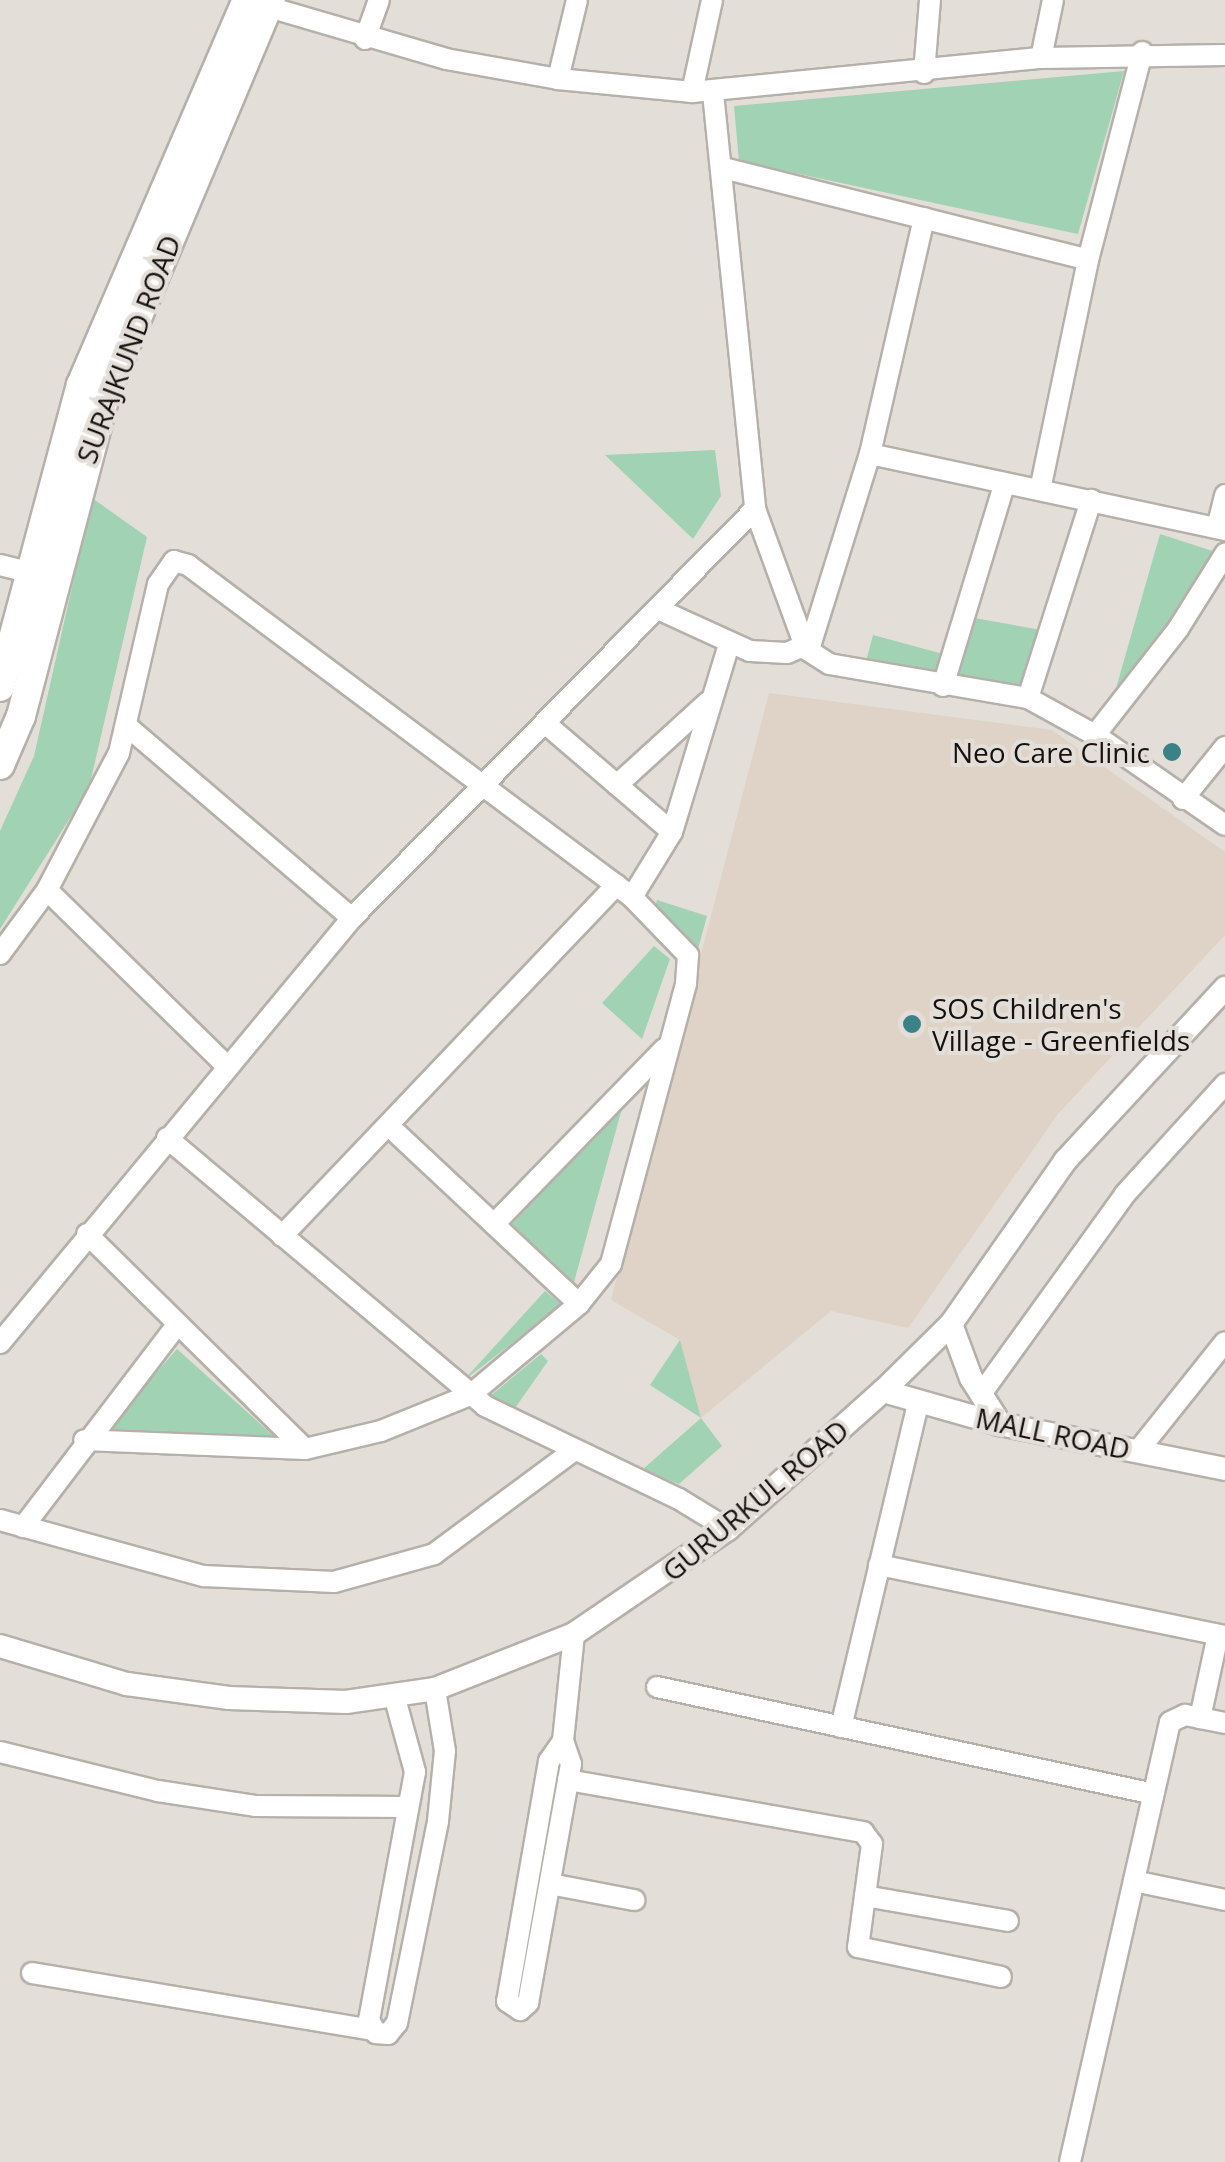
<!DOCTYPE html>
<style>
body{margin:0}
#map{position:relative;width:1225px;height:2162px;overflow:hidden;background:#e4ded8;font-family:"Open Sans",sans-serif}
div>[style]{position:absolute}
.built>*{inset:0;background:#ded3c6}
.green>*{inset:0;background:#a1d2b4}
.roads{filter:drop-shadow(2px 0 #b6b0aa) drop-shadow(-2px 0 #b6b0aa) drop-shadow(0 2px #b6b0aa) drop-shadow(0 -2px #b6b0aa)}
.minor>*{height:20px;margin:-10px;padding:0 10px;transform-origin:10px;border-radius:10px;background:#fff}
.tertiary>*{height:22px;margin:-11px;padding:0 11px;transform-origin:11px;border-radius:11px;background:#fff}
.secondary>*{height:28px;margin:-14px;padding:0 14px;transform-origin:14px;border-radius:14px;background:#fff}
.dots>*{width:28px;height:28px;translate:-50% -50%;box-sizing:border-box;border:5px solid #e4ded8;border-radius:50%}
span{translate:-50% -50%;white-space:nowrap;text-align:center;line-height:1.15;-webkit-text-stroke:8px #e4ded8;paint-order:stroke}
.street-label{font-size:28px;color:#141210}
.poi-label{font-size:28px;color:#141210}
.right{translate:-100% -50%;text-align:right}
.left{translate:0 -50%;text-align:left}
</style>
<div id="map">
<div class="built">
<div style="clip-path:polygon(769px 693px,1052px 730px,1225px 852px,1225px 935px,1058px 1114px,908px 1328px,831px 1311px,701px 1418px,680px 1340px,611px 1300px)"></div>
</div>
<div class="green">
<div style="clip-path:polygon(1124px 71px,1078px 234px,739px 161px,734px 106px)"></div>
<div style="clip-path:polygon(715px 450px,721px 496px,693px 539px,605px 455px)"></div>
<div style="clip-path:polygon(92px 498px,147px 537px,89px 788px,0 929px,0 831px,34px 756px)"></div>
<div style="clip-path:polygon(1160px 534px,1225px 555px,1105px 727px)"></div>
<div style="clip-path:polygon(969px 617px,1041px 630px,1024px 690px,865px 665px,873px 635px,958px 658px)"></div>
<div style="clip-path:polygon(657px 900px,707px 916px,698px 949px,654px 910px)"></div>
<div style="clip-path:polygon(654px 946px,670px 959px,642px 1039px,602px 1003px)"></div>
<div style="clip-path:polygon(626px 1094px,574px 1282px,510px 1223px)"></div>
<div style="clip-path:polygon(545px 1291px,562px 1305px,463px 1381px)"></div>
<div style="clip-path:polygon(680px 1340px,701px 1418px,722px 1446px,679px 1484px,642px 1470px,701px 1418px,650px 1385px)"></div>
<div style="clip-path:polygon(177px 1349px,285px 1446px,106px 1430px)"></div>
<div style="clip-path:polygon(541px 1354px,548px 1361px,513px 1411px,489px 1397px)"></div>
</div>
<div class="roads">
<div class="minor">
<div style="left:255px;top:3px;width:199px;rotate:16.3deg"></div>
<div style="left:446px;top:59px;width:114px;rotate:10.1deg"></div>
<div style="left:558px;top:79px;width:135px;rotate:5.5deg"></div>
<div style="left:692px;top:92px;width:351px;rotate:-5.6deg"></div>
<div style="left:1041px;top:58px;width:184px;rotate:-0.9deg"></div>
<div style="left:365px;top:39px;width:41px;rotate:-70.3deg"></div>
<div style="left:1041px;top:58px;width:59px;rotate:-78.3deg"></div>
<div style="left:924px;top:73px;width:73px;rotate:-85.3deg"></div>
<div style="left:558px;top:79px;width:81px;rotate:-76.5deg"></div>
<div style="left:692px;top:92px;width:94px;rotate:-77.7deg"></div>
<div style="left:713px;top:93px;width:418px;rotate:84.2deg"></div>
<div style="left:755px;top:509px;width:149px;rotate:70deg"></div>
<div style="left:806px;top:649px;width:27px;rotate:33deg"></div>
<div style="left:829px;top:664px;width:202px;rotate:9.7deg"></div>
<div style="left:1028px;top:698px;width:77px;rotate:28.9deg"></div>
<div style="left:1095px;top:735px;width:158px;rotate:34.7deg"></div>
<div style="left:723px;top:168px;width:376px;rotate:14.1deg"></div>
<div style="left:870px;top:454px;width:363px;rotate:12.1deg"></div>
<div style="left:1040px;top:490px;width:235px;rotate:-78.2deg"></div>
<div style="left:1088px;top:260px;width:215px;rotate:-75.4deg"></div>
<div style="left:1217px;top:528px;width:34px;rotate:-76deg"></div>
<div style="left:0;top:565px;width:32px;rotate:14deg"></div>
<div style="left:660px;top:610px;width:99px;rotate:24.5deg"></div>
<div style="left:750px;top:651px;width:37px;rotate:3deg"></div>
<div style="left:787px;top:653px;width:26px;rotate:-23deg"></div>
<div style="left:811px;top:643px;width:198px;rotate:-72.7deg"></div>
<div style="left:870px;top:454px;width:242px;rotate:-77.1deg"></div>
<div style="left:943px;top:686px;width:210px;rotate:-73.1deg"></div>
<div style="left:1028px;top:698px;width:208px;rotate:-72.3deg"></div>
<div style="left:546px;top:724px;width:166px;rotate:40.6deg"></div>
<div style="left:128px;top:727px;width:294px;rotate:40.5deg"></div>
<div style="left:1095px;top:735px;width:135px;rotate:-51.9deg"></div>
<div style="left:1178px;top:629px;width:89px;rotate:-57.9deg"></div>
<div style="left:617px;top:785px;width:123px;rotate:-42.4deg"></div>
<div style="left:1183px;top:799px;width:67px;rotate:-51.1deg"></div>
<div style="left:47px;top:890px;width:250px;rotate:44.4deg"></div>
<div style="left:632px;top:897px;width:76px;rotate:-58.4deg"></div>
<div style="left:672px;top:832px;width:196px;rotate:-73.1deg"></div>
<div style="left:0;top:954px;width:79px;rotate:-53.7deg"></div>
<div style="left:47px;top:890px;width:155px;rotate:-62.3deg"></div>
<div style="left:119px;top:753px;width:173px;rotate:-77deg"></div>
<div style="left:158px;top:584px;width:28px;rotate:-55deg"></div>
<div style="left:174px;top:561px;width:15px;rotate:16deg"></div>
<div style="left:188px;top:565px;width:554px;rotate:36.79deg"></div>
<div style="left:632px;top:897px;width:81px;rotate:46deg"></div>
<div style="left:688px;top:955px;width:29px;rotate:94deg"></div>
<div style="left:686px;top:984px;width:290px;rotate:105deg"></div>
<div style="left:611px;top:1264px;width:51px;rotate:128.7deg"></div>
<div style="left:579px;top:1304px;width:142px;rotate:140.1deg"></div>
<div style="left:470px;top:1395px;width:96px;rotate:158deg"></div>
<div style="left:381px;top:1431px;width:78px;rotate:166.7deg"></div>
<div style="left:305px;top:1449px;width:221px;rotate:-177.7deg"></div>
<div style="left:390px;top:1127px;width:259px;rotate:43.1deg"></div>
<div style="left:167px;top:1138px;width:416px;rotate:40.1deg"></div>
<div style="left:485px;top:1406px;width:215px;rotate:25.6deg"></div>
<div style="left:679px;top:1499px;width:57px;rotate:31.5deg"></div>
<div style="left:495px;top:1223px;width:243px;rotate:-45.8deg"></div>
<div style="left:87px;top:1234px;width:306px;rotate:44.6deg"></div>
<div style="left:282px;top:1236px;width:485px;rotate:-46.4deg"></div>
<div style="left:0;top:1343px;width:552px;rotate:-50.37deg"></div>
<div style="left:352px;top:918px;width:574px;rotate:-45.42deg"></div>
<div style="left:981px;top:1394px;width:246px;rotate:-54.2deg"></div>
<div style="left:1125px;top:1194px;width:149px;rotate:-47.7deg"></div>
<div style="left:1138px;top:1451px;width:139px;rotate:-51.4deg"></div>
<div style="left:0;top:1520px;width:212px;rotate:15.4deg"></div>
<div style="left:204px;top:1576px;width:130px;rotate:2.6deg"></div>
<div style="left:334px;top:1582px;width:104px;rotate:-15.6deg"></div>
<div style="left:434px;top:1554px;width:172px;rotate:-36.5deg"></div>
<div style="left:23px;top:1527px;width:253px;rotate:-52.7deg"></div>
<div style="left:879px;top:1565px;width:353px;rotate:11.6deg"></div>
<div style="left:657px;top:1687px;width:508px;rotate:12.15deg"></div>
<div style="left:394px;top:1695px;width:80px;rotate:74.7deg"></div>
<div style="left:415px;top:1772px;width:252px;rotate:100.5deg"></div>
<div style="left:369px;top:2020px;width:15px;rotate:62deg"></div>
<div style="left:376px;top:2033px;width:12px;rotate:5deg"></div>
<div style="left:388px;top:2034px;width:14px;rotate:-51deg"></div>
<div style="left:397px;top:2023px;width:206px;rotate:-78.5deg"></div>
<div style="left:438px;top:1821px;width:70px;rotate:-84.3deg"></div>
<div style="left:445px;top:1751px;width:63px;rotate:-99.2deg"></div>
<div style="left:1200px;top:1718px;width:85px;rotate:-77.8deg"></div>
<div style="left:841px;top:1727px;width:332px;rotate:-76.6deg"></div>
<div style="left:563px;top:1741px;width:24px;rotate:125deg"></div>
<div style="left:549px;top:1761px;width:244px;rotate:99.9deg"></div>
<div style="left:507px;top:2001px;width:16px;rotate:35deg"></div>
<div style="left:520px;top:2010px;width:11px;rotate:-41deg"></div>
<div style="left:528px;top:2003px;width:243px;rotate:-79.8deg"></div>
<div style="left:571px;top:1764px;width:24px;rotate:-109deg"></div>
<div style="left:563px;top:1741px;width:108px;rotate:-84.1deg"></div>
<div style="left:0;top:1752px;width:163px;rotate:13.9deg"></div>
<div style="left:158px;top:1791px;width:98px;rotate:8.8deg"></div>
<div style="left:255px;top:1806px;width:153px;rotate:0.4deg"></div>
<div style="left:568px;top:1780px;width:300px;rotate:10deg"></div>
<div style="left:863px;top:1832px;width:15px;rotate:53deg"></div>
<div style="left:872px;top:1844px;width:104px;rotate:97.7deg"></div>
<div style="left:858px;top:1947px;width:146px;rotate:11.8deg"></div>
<div style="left:1134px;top:1881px;width:93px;rotate:11.8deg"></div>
<div style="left:550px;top:1884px;width:86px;rotate:10.8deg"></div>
<div style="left:865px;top:1896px;width:145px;rotate:9.9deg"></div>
<div style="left:32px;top:1973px;width:346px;rotate:9.5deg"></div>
<div style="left:1070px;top:2162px;width:451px;rotate:-77.2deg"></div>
<div style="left:1170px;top:1722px;width:17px;rotate:-25deg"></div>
<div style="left:1185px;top:1715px;width:41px;rotate:11.3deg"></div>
</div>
<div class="tertiary">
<div style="left:951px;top:1324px;width:58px;rotate:69.7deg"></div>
<div style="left:971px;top:1378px;width:54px;rotate:57.8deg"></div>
<div style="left:883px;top:1391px;width:122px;rotate:15.8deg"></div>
<div style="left:1000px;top:1424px;width:229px;rotate:11.3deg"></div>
<div style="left:0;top:1646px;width:133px;rotate:16.7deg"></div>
<div style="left:127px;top:1684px;width:103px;rotate:7.8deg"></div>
<div style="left:229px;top:1698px;width:117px;rotate:2deg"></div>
<div style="left:346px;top:1702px;width:90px;rotate:-8.3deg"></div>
<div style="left:435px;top:1689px;width:149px;rotate:-21.6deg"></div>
<div style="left:574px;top:1634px;width:186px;rotate:-34.3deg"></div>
<div style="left:728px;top:1529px;width:208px;rotate:-41.7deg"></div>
<div style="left:883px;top:1391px;width:95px;rotate:-44.6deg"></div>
<div style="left:951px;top:1324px;width:199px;rotate:-55deg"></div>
<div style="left:1065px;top:1161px;width:236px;rotate:-47.2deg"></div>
</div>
<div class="secondary">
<div style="left:0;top:687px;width:313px;rotate:-75deg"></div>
<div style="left:81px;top:385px;width:419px;rotate:-66.7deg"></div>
<div style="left:0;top:765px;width:53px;rotate:-66.8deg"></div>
<div style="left:21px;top:716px;width:335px;rotate:-75.3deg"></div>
<div style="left:106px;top:392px;width:425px;rotate:-67.2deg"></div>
</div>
</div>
<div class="dots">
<div style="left:1172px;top:752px;background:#3a8287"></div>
<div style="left:912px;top:1024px;background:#3a8287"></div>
</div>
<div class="street-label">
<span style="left:128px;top:349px;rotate:-69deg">SURAJKUND ROAD</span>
<span style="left:1053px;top:1433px;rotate:12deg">MALL ROAD</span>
<span style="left:755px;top:1500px;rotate:-40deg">GURURKUL ROAD</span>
</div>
<div class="poi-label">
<span class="right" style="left:1150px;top:752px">Neo Care Clinic</span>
<span class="left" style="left:932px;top:1024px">SOS Children's<br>Village - Greenfields</span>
</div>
</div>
